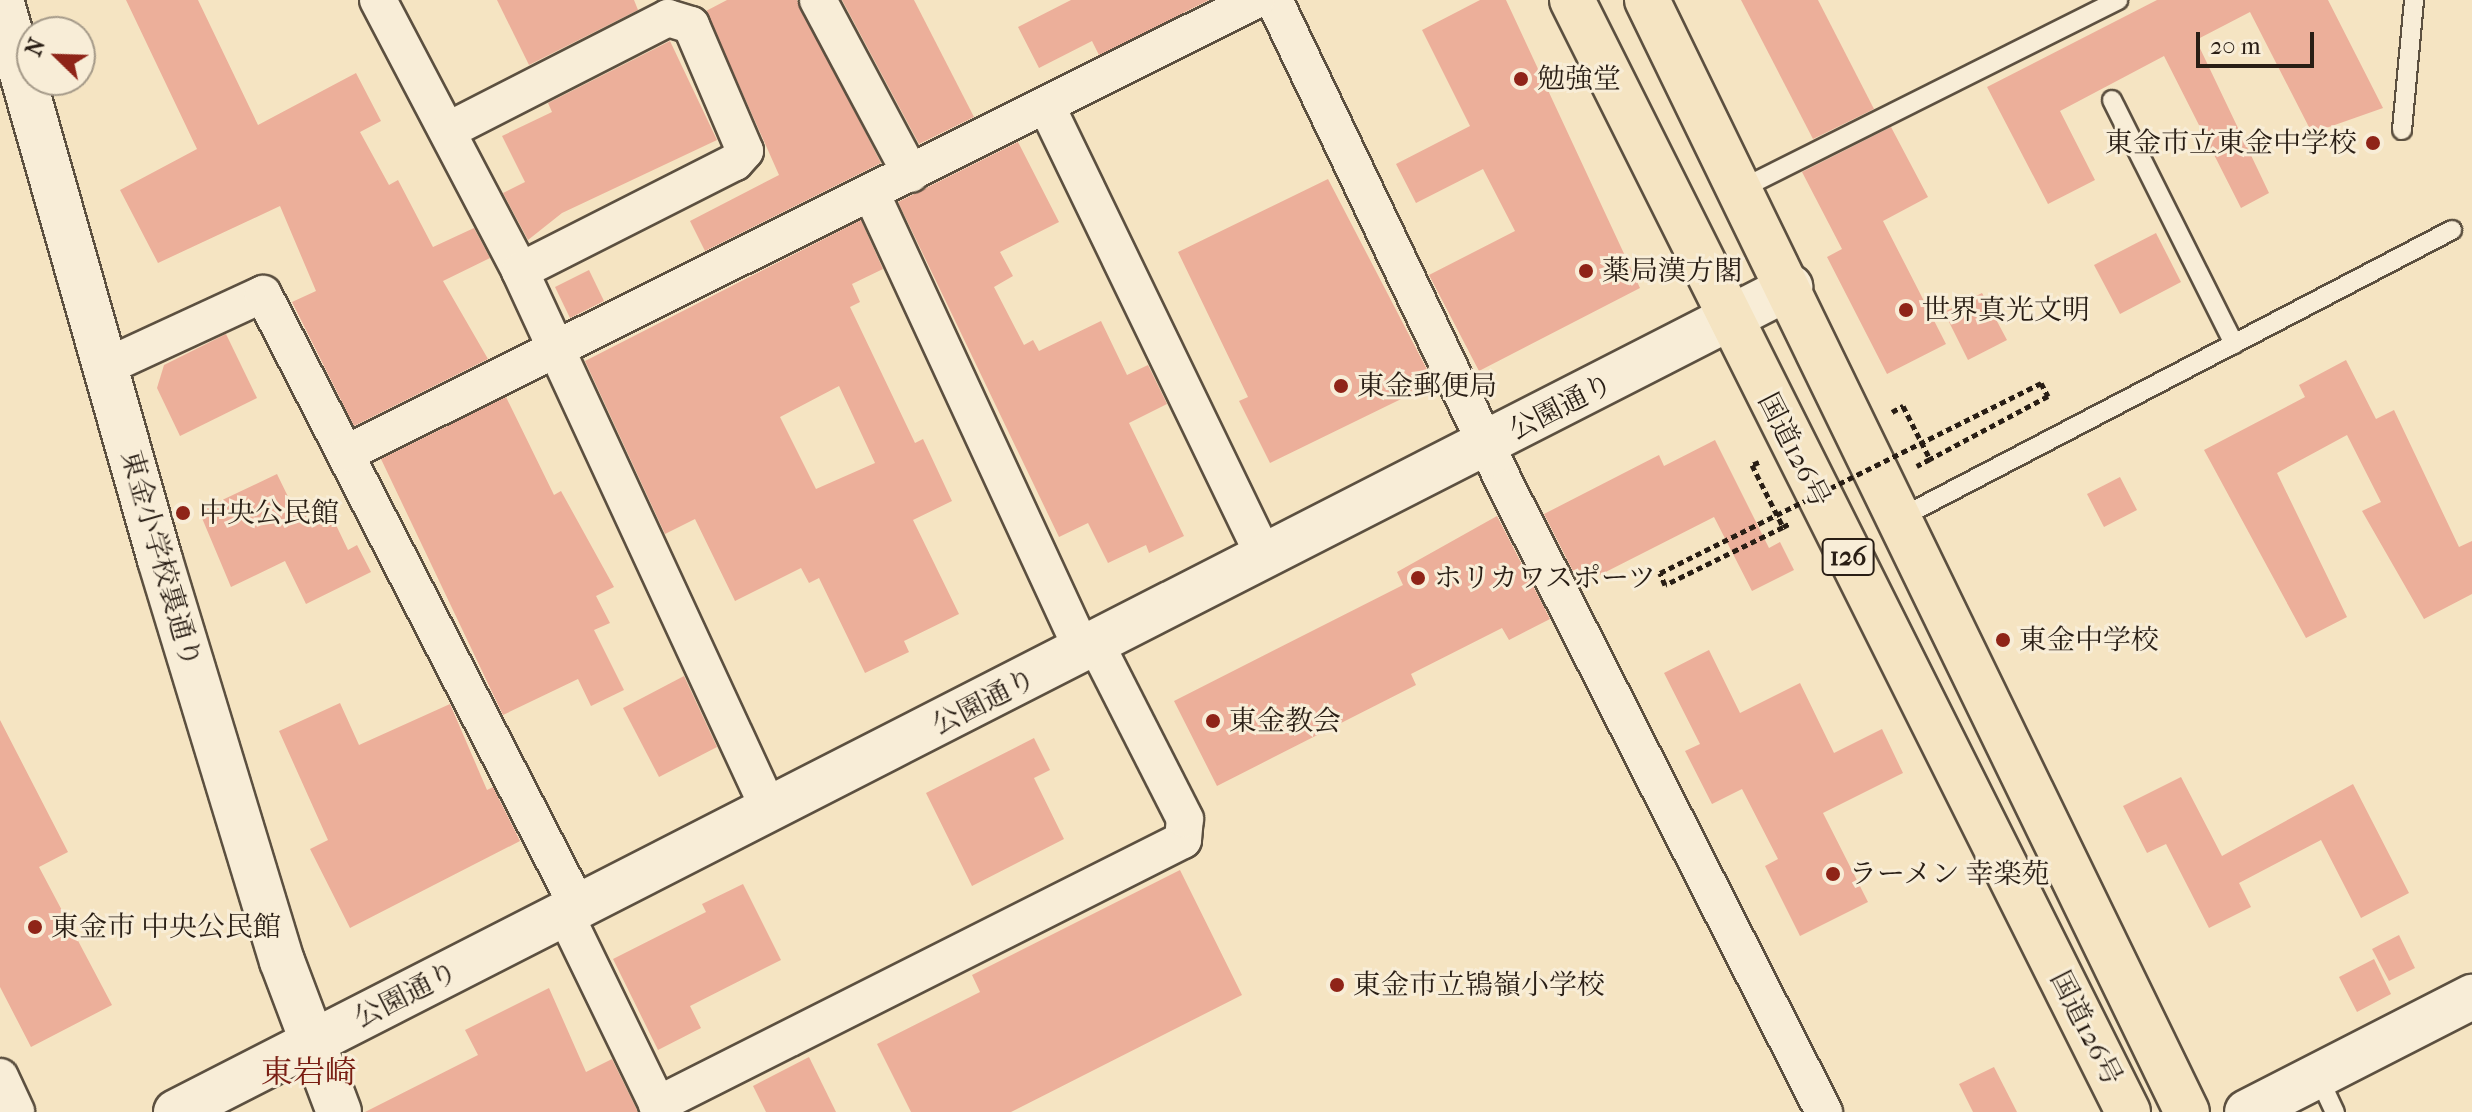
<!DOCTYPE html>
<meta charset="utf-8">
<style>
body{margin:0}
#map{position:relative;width:2472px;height:1112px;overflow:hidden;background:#f5e4c2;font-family:"IM FELL French Canon","Noto Serif JP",serif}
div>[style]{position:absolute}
.building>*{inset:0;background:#ecaf9a}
.path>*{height:5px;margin-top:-2.5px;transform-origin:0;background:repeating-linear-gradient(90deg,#291e15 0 6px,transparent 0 10px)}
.roads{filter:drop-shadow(2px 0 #5c5040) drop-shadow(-2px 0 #5c5040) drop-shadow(0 2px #5c5040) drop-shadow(0 -2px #5c5040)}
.service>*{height:18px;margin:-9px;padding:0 9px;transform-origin:9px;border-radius:9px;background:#f8edd7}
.minor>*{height:36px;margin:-18px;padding:0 18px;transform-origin:18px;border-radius:18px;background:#f8edd7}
.tertiary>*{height:44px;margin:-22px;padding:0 22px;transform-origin:22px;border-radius:22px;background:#f8edd7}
.trunk>*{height:44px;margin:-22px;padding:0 22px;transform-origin:22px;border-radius:22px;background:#f5e4c2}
.path-bridge>*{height:5px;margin-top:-2.5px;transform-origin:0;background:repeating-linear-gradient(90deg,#291e15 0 6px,transparent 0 10px)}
.dots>*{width:22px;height:22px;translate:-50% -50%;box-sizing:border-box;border:4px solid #f8edd7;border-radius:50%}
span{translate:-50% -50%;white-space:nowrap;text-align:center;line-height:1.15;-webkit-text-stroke:6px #f8edd7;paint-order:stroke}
.shield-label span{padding:2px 6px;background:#f8edd7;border:2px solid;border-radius:6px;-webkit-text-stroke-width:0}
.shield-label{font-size:26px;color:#291e15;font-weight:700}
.poi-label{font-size:28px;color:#291e15}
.left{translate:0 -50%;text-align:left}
.right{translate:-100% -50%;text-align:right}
.street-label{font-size:28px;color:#291e15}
.quarter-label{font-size:32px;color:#7a1f14}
.north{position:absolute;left:16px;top:16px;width:80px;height:80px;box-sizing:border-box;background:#f8edd7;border:2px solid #a59a89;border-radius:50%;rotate:293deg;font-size:22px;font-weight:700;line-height:32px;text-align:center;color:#291e15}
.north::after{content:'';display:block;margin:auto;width:28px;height:36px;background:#8f2418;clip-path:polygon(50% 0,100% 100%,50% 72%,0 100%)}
.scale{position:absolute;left:2196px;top:32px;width:118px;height:36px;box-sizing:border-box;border:4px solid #291e15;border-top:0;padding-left:10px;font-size:24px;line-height:28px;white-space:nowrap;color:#291e15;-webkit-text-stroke:6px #f8edd7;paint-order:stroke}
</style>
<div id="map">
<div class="building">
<div style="clip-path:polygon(126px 0,198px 0,258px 125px,356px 73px,381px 121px,360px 132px,389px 185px,398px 180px,433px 247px,474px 228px,490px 258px,443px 281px,488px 359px,354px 426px,292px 302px,316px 291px,280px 206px,158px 263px,120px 190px,197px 149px)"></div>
<div style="clip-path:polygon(497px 0,634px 0,638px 10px,529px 65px)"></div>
<div style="clip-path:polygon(727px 0,797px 0,881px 163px,705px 251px,690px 221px,779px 175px,706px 11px)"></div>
<div style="clip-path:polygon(842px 0,914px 0,974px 117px,919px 144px)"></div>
<div style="clip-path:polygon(1071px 0,1209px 0,1099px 55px,1092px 41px,1039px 68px,1018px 27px)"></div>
<div style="clip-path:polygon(1480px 0,1506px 0,1640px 288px,1479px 371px,1429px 275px,1515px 231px,1483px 169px,1416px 203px,1396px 164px,1470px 126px,1422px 30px)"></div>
<div style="clip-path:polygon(1741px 0,1818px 0,1874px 109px,1813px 139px)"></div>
<div style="clip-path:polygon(2157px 0,2328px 0,2383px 108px,2312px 133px,2250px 12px,2196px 40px,2269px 193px,2241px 208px,2164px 56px,2060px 111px,2095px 180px,2048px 204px,1987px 87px)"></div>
<div style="clip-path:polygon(670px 41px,717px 140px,562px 213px,528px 240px,503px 193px,525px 182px,502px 136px,552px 112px,548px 103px)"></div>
<div style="clip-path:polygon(1891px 127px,1928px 197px,1883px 221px,1946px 344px,1887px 374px,1827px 257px,1842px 249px,1802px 172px)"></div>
<div style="clip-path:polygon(1018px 142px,1059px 222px,1000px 252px,1013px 276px,994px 287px,1024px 345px,1033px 340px,1039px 351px,1101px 321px,1127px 375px,1148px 365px,1167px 404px,1129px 423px,1184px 536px,1149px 553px,1146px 545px,1108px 563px,1088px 523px,1059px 537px,898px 202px)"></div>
<div style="clip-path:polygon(1328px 179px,1434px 383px,1270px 463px,1239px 401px,1248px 397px,1178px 252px)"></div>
<div style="clip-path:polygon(evenodd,861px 220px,883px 269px,852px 284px,860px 302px,850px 307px,915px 443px,923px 439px,952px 501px,913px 520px,959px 614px,904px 641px,909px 652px,865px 673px,819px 578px,809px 583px,801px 568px,735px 601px,695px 519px,665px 534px,585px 361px,861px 220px,839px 386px,875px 463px,816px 489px,780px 417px,839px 386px)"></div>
<div style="clip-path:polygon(2156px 233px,2181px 282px,2120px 314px,2094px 265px)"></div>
<div style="clip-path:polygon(589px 270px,604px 301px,570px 318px,555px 287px)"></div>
<div style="clip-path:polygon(1982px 293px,2007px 340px,1968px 360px,1944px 312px)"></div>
<div style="clip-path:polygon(226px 334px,257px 398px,180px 436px,157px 388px,164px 365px)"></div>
<div style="clip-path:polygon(2346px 360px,2376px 419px,2394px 410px,2459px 547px,2472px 541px,2472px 594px,2424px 619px,2362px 511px,2381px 502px,2347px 435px,2277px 473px,2347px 617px,2306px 638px,2204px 450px,2305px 397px,2299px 385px)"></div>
<div style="clip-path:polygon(506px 397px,554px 495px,561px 491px,614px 587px,596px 596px,610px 623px,594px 630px,624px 690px,591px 706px,578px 679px,503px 715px,381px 459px)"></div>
<div style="clip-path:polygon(1715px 440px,1769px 548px,1780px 542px,1794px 570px,1752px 591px,1714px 517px,1580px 585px,1544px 514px,1659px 455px,1664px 466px)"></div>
<div style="clip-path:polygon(277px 474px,295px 511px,325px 502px,348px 550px,357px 545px,371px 572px,306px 604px,285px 561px,231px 587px,199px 511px)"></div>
<div style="clip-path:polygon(2120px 477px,2137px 510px,2104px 527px,2087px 494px)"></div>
<div style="clip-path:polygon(1497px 516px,1550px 619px,1509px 640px,1502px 628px,1411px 674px,1416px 685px,1217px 786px,1174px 701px,1403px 585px,1397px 572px)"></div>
<div style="clip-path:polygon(1709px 650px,1740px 713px,1800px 683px,1834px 753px,1882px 729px,1903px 773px,1823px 813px,1868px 902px,1800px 936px,1765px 866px,1778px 859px,1742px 789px,1712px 804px,1685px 751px,1700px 744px,1664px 673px)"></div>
<div style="clip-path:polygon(684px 676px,717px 747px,659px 777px,623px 708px)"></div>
<div style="clip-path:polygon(340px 703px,359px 745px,450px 704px,487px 790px,493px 787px,520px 841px,350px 928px,310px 849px,328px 840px,279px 731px)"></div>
<div style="clip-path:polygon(0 720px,68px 852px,39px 867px,112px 1005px,31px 1047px,0 987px)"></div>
<div style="clip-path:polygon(1034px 738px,1050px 770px,1034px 778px,1064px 839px,972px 886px,926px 793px)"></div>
<div style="clip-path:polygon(2181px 777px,2222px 856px,2353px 784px,2409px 893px,2361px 918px,2321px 840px,2239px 883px,2251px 907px,2209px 928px,2166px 844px,2147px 853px,2123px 806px)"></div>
<div style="clip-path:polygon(1180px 870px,1242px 995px,1011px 1112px,911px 1112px,877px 1044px,980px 992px,972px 975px)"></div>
<div style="clip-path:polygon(743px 884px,781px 960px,690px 1006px,701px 1028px,658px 1050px,613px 959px,706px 912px,702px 904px)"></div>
<div style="clip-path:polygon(2399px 935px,2415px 968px,2389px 981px,2372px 949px)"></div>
<div style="clip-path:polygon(2374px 959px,2391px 994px,2357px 1012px,2339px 977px)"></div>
<div style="clip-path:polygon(549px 988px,586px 1072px,612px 1059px,638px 1112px,365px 1112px,478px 1055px,465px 1030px)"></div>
<div style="clip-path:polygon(809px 1057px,836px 1112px,766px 1112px,753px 1086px)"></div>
<div style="clip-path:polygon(1994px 1067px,2017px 1112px,1973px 1112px,1959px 1084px)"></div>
</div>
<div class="path">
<div style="left:1892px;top:412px;width:13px;rotate:-29deg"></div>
<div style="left:1903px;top:406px;width:59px;rotate:63deg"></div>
<div style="left:1930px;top:459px;width:15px;rotate:152deg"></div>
<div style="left:1759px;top:462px;width:8px;rotate:157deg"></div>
<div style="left:1752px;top:465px;width:69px;rotate:63.4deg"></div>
<div style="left:1783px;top:527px;width:7px;rotate:-27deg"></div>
</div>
<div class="roads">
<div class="service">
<div style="left:2112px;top:100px;width:273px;rotate:63.4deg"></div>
<div style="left:2402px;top:130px;width:131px;rotate:-84.7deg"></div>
<div style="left:1741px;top:189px;width:422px;rotate:-26.6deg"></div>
<div style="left:1898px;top:519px;width:625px;rotate:-27.55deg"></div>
<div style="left:2318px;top:1076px;width:40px;rotate:65deg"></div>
</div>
<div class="minor">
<div style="left:378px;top:0;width:306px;rotate:62.3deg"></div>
<div style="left:520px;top:271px;width:595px;rotate:65.16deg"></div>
<div style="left:818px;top:0;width:197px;rotate:61.9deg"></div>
<div style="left:1274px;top:0;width:541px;rotate:64.48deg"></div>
<div style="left:1507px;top:488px;width:700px;rotate:63.07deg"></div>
<div style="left:1046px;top:105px;width:503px;rotate:64.2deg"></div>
<div style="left:449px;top:130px;width:246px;rotate:-27.1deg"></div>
<div style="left:668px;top:18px;width:24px;rotate:17deg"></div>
<div style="left:691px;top:25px;width:137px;rotate:66.8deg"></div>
<div style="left:745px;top:151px;width:15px;rotate:132deg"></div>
<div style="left:735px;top:162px;width:241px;rotate:153.1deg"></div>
<div style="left:872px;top:195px;width:502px;rotate:65.17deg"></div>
<div style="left:105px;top:367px;width:174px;rotate:-24.8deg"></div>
<div style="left:263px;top:294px;width:691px;rotate:62.8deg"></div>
<div style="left:347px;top:453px;width:1016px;rotate:-26.49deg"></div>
<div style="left:566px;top:916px;width:218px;rotate:64.1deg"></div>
<div style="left:0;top:1077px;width:38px;rotate:65deg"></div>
<div style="left:657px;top:1105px;width:589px;rotate:-26.74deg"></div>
<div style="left:1183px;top:840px;width:21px;rotate:-85deg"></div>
<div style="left:1185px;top:819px;width:196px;rotate:-117deg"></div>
</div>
<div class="tertiary">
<div style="left:1px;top:0;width:582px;rotate:74.15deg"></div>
<div style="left:160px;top:560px;width:419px;rotate:73.1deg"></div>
<div style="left:282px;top:961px;width:161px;rotate:69.3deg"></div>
<div style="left:176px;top:1112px;width:1813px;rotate:-27.07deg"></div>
<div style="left:2247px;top:1112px;width:253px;rotate:-27.1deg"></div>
</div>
<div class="trunk">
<div style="left:1572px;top:0;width:1243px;rotate:63.43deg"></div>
<div style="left:1647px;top:0;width:1236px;rotate:64.1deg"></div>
</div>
</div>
<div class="path-bridge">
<div style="left:1783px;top:527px;width:131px;rotate:153.8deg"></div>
<div style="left:1665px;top:585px;width:13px;rotate:-113deg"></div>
<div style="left:1660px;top:573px;width:426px;rotate:-26.5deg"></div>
<div style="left:2041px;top:383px;width:15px;rotate:62deg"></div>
<div style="left:2048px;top:396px;width:134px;rotate:151.9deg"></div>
</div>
<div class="dots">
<div style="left:1521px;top:79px;background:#8f2418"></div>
<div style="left:2373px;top:143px;background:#8f2418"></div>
<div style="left:1586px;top:271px;background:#8f2418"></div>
<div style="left:1906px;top:310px;background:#8f2418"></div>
<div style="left:1341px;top:386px;background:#8f2418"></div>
<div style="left:183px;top:513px;background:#8f2418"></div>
<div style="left:1418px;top:578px;background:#8f2418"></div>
<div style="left:2003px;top:640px;background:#8f2418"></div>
<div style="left:1213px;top:721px;background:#8f2418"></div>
<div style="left:1833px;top:874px;background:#8f2418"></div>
<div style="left:35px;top:927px;background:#8f2418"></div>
<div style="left:1337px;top:985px;background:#8f2418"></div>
</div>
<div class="shield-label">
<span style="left:1848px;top:557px">126</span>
</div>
<div class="poi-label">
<span class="left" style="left:1537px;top:79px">勉強堂</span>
<span class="right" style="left:2357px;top:143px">東金市立東金中学校</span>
<span class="left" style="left:1602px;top:271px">薬局漢方閣</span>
<span class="left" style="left:1922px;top:310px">世界真光文明</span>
<span class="left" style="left:1357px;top:386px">東金郵便局</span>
<span class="left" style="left:199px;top:513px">中央公民館</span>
<span class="left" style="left:1434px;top:578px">ホリカワスポーツ</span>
<span class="left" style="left:2019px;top:640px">東金中学校</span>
<span class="left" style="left:1229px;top:721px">東金教会</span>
<span class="left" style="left:1849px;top:874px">ラーメン 幸楽苑</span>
<span class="left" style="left:51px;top:927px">東金市 中央公民館</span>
<span class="left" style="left:1353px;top:985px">東金市立鴇嶺小学校</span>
</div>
<div class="street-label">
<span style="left:1561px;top:407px;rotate:-27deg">公園通り</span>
<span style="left:1794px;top:450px;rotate:63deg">国道126号</span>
<span style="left:161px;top:559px;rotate:74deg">東金小学校裏通り</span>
<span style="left:984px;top:702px;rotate:-27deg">公園通り</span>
<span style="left:406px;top:995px;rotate:-27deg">公園通り</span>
<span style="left:2086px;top:1028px;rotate:63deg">国道126号</span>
</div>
<div class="quarter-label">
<span style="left:309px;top:1073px">東岩崎</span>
</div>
<div class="north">N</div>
<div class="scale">20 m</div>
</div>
